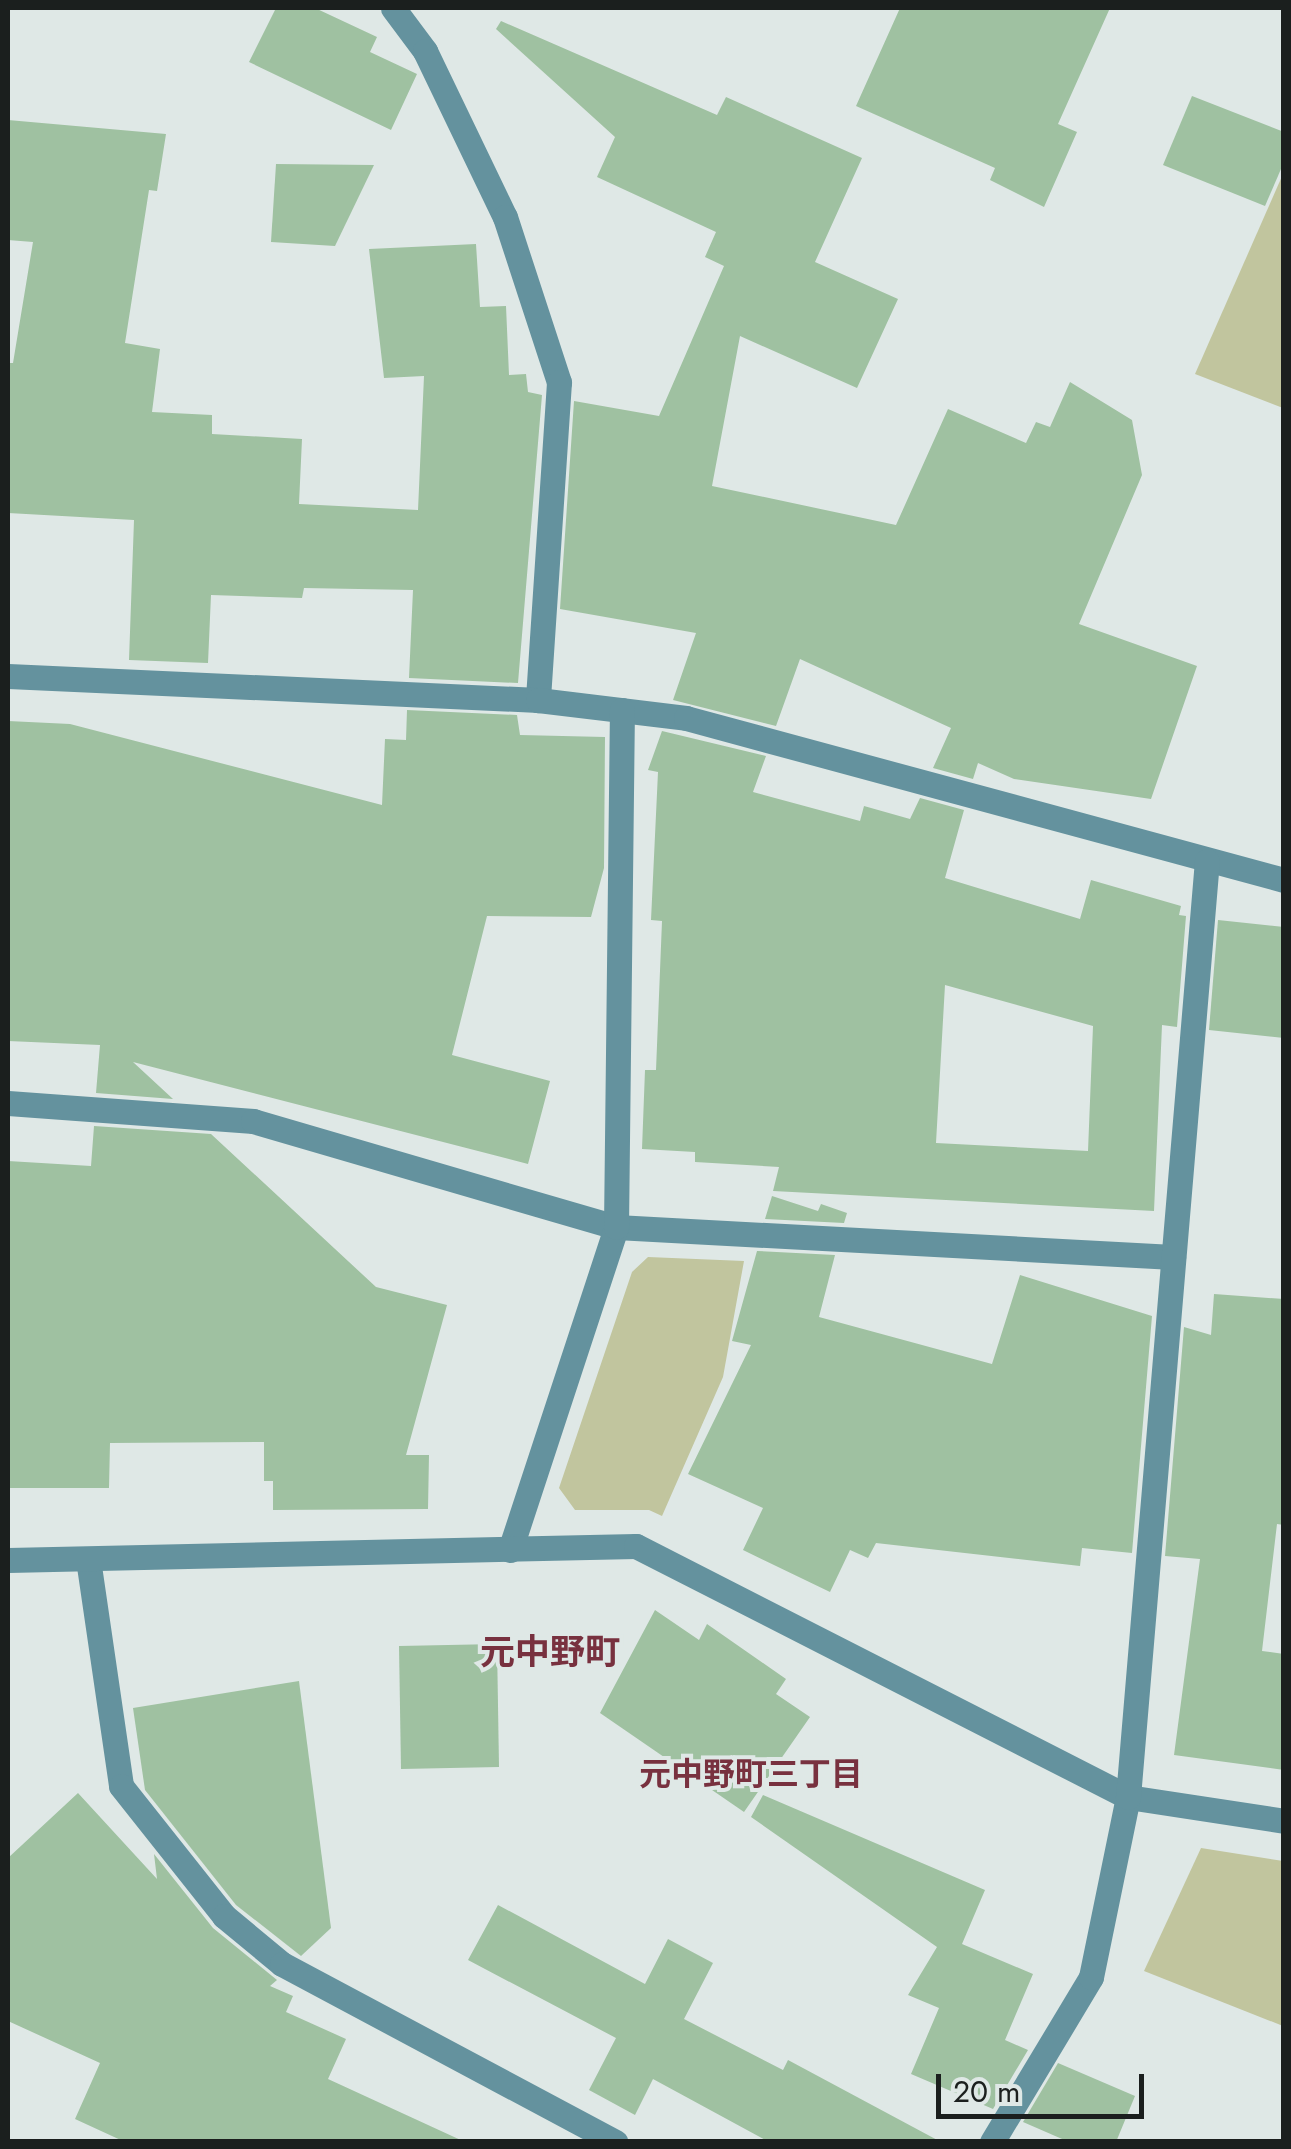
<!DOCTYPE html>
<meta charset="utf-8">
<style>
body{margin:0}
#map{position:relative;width:1291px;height:2149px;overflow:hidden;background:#dfe8e6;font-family:Jost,"Noto Sans JP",sans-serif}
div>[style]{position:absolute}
.green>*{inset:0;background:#c1c59e}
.building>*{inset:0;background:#9fc1a1}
.minor>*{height:25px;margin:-12.5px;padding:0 12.5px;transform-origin:12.5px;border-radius:12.5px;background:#64929e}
span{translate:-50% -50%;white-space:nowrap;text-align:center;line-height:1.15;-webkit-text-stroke:8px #dfe8e6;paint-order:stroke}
.neighbourhood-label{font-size:32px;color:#78313f;font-weight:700}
.quarter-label{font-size:35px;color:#78313f;font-weight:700}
.frame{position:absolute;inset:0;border:10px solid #1b1f1e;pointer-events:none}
.scale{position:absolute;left:936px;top:2074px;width:208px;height:45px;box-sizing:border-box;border:5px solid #1b1f1e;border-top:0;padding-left:12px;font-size:30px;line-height:35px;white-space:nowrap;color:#1b1f1e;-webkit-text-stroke:8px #dfe8e6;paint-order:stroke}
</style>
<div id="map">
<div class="green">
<div style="clip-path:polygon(1283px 174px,1283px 408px,1195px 374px)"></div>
<div style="clip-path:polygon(648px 1257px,744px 1261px,723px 1377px,662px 1516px,649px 1510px,575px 1510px,559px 1488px,632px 1272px)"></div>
<div style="clip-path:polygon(1201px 1848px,1283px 1861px,1283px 2026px,1144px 1971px)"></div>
</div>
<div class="building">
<div style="clip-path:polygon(276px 8px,315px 8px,377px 37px,370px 52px,417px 74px,391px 130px,249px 62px)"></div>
<div style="clip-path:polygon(900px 8px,1110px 8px,1058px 124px,1077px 132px,1044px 207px,990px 180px,995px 168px,856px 106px)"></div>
<div style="clip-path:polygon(501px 21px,717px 115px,726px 97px,862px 158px,815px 262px,898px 299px,857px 388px,740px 336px,712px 486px,896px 525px,948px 409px,1026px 443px,1036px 422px,1050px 427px,1070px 382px,1132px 420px,1142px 475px,1079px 624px,1197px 666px,1151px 799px,1014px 779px,978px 763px,973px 779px,933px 768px,951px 728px,800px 659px,776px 726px,673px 700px,696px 633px,560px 609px,574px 401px,659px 416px,724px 266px,705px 257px,716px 232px,597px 177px,615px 137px,496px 29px)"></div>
<div style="clip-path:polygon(1192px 96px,1284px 132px,1284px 162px,1265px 206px,1163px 165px)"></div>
<div style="clip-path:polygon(8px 120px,166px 134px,157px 191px,149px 190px,125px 343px,160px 349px,152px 412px,212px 415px,212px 434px,302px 439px,299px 504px,418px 510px,424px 376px,384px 378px,369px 249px,476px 244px,480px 307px,506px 306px,509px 375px,526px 374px,528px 392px,542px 395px,518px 683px,409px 678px,413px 590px,304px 588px,302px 598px,211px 595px,208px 663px,129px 660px,134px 520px,8px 513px,8px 363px,13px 363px,33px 242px,8px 240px)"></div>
<div style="clip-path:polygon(276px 164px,374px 165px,335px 246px,271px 242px)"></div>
<div style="clip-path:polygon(407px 710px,517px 715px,520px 735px,605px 737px,604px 868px,591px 917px,487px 916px,452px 1055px,550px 1081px,528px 1164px,133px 1062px,173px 1099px,96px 1093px,100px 1045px,8px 1041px,8px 721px,70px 724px,382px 805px,385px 739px,406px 740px)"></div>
<div style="clip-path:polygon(evenodd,662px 731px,766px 756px,753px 792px,860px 821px,864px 806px,910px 819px,920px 798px,964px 810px,945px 878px,1080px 919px,1091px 880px,1181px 906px,1179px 915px,1186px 916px,1177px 1027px,1162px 1025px,1154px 1211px,773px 1191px,779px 1167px,695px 1162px,695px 1152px,642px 1149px,645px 1070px,656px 1070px,662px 921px,651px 920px,658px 772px,648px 770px,662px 731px,945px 985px,1093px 1026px,1088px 1151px,936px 1143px,945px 985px)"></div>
<div style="clip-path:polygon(1218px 920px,1284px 927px,1284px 1038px,1209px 1030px)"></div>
<div style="clip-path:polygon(94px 1126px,211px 1134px,376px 1287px,447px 1305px,406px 1455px,429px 1455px,428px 1509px,273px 1510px,273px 1481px,264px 1481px,264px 1442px,110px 1443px,109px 1488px,8px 1488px,8px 1161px,91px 1166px)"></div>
<div style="clip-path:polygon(772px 1196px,818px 1211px,821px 1204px,847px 1213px,844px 1223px,765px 1219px)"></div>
<div style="clip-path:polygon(757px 1251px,835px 1255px,819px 1317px,992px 1364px,1020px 1275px,1152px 1316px,1132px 1553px,1082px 1548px,1080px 1566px,876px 1543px,868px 1558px,850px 1550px,830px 1592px,743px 1550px,763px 1508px,688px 1474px,751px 1345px,732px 1341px)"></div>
<div style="clip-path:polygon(1214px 1294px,1284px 1299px,1284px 1525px,1277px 1524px,1262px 1651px,1284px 1654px,1284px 1770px,1174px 1755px,1200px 1559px,1165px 1556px,1184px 1327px,1211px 1335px)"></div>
<div style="clip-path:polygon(655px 1610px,699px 1640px,707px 1624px,786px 1679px,776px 1694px,810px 1717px,744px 1812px,600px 1713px)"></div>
<div style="clip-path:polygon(497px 1644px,499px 1767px,401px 1769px,399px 1646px)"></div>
<div style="clip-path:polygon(299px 1681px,331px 1928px,301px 1956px,236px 1905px,145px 1790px,133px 1708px)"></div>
<div style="clip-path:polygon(78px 1793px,157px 1879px,154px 1854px,213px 1928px,277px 1980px,270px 1986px,293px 1996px,286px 2012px,346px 2039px,328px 2079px,465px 2142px,125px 2142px,75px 2119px,100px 2063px,8px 2021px,8px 1858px)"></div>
<div style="clip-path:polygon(763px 1795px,985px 1890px,962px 1944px,1033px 1974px,1005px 2040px,1028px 2050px,993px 2109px,911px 2074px,939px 2008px,908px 1995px,937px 1947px,751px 1817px)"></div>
<div style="clip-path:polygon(498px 1905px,645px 1984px,668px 1939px,713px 1963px,684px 2019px,783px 2070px,788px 2060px,941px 2142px,769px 2142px,653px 2079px,635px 2115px,589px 2090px,616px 2038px,468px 1960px)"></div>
<div style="clip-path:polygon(1058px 2063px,1135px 2096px,1116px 2142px,1069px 2142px,1023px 2122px)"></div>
</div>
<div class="minor">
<div style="left:393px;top:8px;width:54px;rotate:53.3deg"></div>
<div style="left:425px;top:51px;width:184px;rotate:64.3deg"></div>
<div style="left:505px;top:217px;width:174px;rotate:71.9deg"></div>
<div style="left:559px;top:382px;width:319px;rotate:93.8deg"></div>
<div style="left:8px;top:676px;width:531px;rotate:2.59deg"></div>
<div style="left:538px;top:700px;width:149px;rotate:6.9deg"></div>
<div style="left:686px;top:718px;width:620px;rotate:15.16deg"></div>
<div style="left:8px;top:1103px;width:246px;rotate:4.2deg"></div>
<div style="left:253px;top:1121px;width:378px;rotate:16.3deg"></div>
<div style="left:616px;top:1227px;width:558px;rotate:3.08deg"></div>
<div style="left:510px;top:1550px;width:340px;rotate:-71.8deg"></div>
<div style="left:616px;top:1227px;width:517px;rotate:-89.34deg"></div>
<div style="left:88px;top:1559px;width:229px;rotate:81.7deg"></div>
<div style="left:121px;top:1786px;width:166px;rotate:51.6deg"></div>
<div style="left:224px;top:1916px;width:75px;rotate:39.6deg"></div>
<div style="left:282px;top:1964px;width:378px;rotate:28.1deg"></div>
<div style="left:8px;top:1560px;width:628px;rotate:-1.28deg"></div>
<div style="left:636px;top:1546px;width:552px;rotate:27.03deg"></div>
<div style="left:1128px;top:1797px;width:158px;rotate:8.7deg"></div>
<div style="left:992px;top:2142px;width:192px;rotate:-59deg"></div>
<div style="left:1091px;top:1977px;width:184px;rotate:-78.4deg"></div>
<div style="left:1128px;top:1797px;width:939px;rotate:-85.18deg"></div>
</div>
<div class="neighbourhood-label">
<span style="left:751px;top:1774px">元中野町三丁目</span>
</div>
<div class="quarter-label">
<span style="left:550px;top:1652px">元中野町</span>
</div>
<div class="frame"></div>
<div class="scale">20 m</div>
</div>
